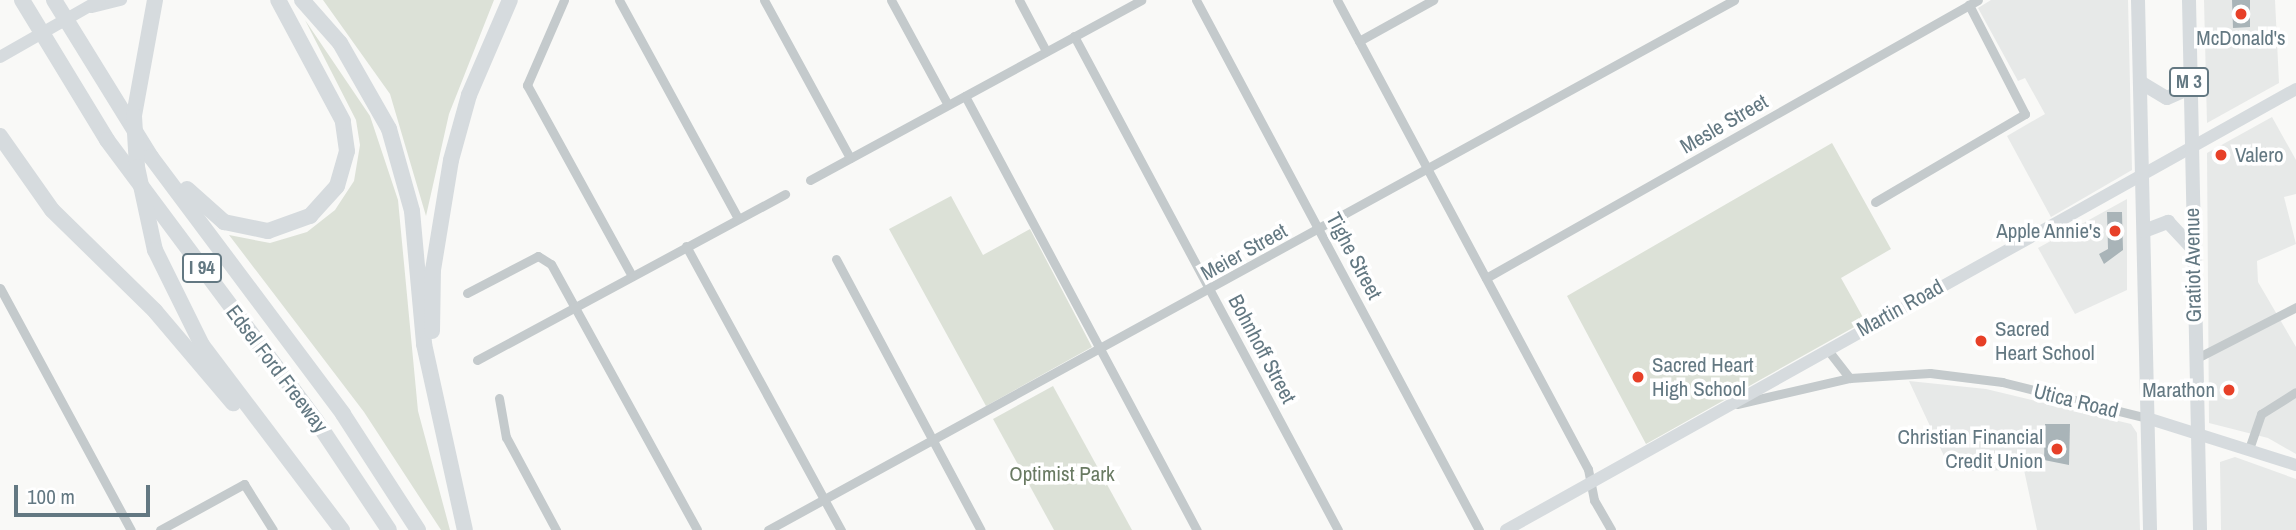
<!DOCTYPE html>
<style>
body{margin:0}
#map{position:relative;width:2296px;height:530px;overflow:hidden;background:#f9f9f7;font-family:"Archivo Narrow",sans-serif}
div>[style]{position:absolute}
.built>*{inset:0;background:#e7e9e8}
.green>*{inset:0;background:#dce1d7}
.building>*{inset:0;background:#a9b4b8}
.street>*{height:9px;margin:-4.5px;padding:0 4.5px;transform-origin:4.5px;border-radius:4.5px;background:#c4cacc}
.secondary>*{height:12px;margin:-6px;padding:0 6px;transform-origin:6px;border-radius:6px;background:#d6dbde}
.primary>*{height:14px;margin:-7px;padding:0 7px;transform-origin:7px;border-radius:7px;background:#d6dbde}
.highway>*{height:16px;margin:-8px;padding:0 8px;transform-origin:8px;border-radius:8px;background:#d6dbde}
.dots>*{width:19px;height:19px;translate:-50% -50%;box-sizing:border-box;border:4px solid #fff;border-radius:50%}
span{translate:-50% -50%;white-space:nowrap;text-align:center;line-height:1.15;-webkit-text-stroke:7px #fff;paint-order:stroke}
.shield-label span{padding:2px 5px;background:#fff;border:2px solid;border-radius:5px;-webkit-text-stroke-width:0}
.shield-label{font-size:19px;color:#637882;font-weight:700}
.poi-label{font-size:21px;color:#637882}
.left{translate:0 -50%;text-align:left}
.right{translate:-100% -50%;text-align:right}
.street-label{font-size:21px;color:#637882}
.park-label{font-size:21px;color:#697a62}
.scale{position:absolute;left:14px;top:485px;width:136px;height:32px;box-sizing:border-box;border:4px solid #637882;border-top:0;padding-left:9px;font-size:21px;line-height:24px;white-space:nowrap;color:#637882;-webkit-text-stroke:5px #fff;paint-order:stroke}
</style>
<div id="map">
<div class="built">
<div style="clip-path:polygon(1991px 0,2128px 0,2132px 170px,2051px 217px,2007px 136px,2045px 114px,2025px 78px,2018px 81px,1978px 8px)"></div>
<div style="clip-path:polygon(2204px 0,2275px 0,2279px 83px,2207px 123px)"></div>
<div style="clip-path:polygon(2272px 117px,2296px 160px,2296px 194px,2284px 197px,2296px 244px,2257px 261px,2258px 282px,2296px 347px,2296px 454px,2268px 438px,2209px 423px,2207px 153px)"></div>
<div style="clip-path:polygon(2127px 199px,2127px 290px,2075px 314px,2038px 248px)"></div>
<div style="clip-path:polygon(1909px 381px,1986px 389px,2131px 424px,2137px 433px,2140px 530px,2037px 530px,2024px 470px,1951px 471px)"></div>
<div style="clip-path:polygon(2235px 457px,2296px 479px,2296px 530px,2221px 530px,2220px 462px)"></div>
</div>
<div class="green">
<div style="clip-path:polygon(323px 0,494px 0,449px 114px,426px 216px,390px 94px)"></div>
<div style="clip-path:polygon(305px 20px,370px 116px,398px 200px,418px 411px,450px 530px,441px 530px,364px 412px,229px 235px,270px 243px,307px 232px,335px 210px,354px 181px,360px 145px,356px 120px)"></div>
<div style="clip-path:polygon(1832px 143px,1891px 249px,1841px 278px,1865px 321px,1646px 444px,1567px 296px)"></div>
<div style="clip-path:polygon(951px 196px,983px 255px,1030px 229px,1092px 347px,986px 406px,889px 229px)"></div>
<div style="clip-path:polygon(1053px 386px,1132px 530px,1054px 530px,993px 419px)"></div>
</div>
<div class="building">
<div style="clip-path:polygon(2232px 0,2250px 0,2250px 27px,2233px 28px)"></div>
<div style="clip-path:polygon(2107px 212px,2122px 212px,2123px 250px,2104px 264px,2099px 254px,2108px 249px)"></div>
<div style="clip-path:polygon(2045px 424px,2070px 424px,2069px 465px,2044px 460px)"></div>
</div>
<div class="street">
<div style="left:564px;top:0;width:93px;rotate:113.5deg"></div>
<div style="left:527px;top:85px;width:218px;rotate:61.2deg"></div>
<div style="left:619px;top:0;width:248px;rotate:61.4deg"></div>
<div style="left:764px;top:0;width:180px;rotate:61.4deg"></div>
<div style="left:891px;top:0;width:119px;rotate:61.5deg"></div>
<div style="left:1019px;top:0;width:58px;rotate:62.1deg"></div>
<div style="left:1196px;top:0;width:601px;rotate:61.9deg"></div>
<div style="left:1337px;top:0;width:532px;rotate:61.85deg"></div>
<div style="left:1588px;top:469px;width:32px;rotate:79deg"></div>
<div style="left:1594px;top:500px;width:34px;rotate:60deg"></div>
<div style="left:1074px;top:36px;width:560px;rotate:61.88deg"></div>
<div style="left:1359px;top:41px;width:85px;rotate:-29deg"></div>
<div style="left:965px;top:96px;width:492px;rotate:61.9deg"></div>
<div style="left:810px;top:180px;width:377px;rotate:-28.5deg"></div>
<div style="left:1875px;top:202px;width:174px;rotate:-30.4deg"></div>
<div style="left:2025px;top:114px;width:123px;rotate:-117.2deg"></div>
<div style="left:686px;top:246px;width:324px;rotate:61.4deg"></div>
<div style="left:836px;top:259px;width:307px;rotate:61.9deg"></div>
<div style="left:1486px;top:278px;width:565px;rotate:-29.47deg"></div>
<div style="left:0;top:288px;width:275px;rotate:61.6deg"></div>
<div style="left:467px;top:293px;width:80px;rotate:-27.5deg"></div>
<div style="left:538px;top:256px;width:15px;rotate:32deg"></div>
<div style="left:551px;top:264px;width:303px;rotate:61.2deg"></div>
<div style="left:1827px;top:349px;width:37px;rotate:52deg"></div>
<div style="left:2195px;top:359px;width:114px;rotate:-27.2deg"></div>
<div style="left:477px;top:360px;width:350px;rotate:-28.3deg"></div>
<div style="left:499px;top:398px;width:40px;rotate:80deg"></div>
<div style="left:506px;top:437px;width:106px;rotate:61.7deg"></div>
<div style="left:1737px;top:404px;width:116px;rotate:-13deg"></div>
<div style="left:1850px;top:378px;width:80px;rotate:-3.6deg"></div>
<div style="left:1930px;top:373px;width:73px;rotate:7.1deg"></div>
<div style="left:2002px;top:382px;width:149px;rotate:13.9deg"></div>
<div style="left:2250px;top:446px;width:34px;rotate:-71deg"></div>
<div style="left:2261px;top:414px;width:41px;rotate:-32.2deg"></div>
<div style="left:160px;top:530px;width:96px;rotate:-28.7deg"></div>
<div style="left:244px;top:484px;width:54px;rotate:57.8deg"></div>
<div style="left:768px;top:530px;width:1102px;rotate:-28.75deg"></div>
</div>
<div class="secondary">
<div style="left:92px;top:7px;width:30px;rotate:-14deg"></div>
<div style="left:0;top:57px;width:115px;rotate:-29.7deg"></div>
<div style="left:2147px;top:418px;width:156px;rotate:17.5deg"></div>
<div style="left:1506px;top:530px;width:905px;rotate:-29.17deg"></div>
</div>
<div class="primary">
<div style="left:2138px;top:0;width:530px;rotate:88.7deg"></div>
<div style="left:2189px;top:0;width:530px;rotate:88.81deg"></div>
<div style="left:2140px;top:82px;width:31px;rotate:31deg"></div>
<div style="left:2167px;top:98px;width:24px;rotate:-24deg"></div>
<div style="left:2144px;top:231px;width:26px;rotate:-21deg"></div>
<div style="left:2168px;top:222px;width:35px;rotate:47deg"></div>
</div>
<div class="highway">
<div style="left:22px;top:0;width:164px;rotate:58.7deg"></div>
<div style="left:107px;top:140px;width:348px;rotate:53.3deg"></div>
<div style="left:315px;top:419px;width:133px;rotate:56.3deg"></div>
<div style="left:54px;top:0;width:185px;rotate:58.3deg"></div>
<div style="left:151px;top:157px;width:321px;rotate:53.2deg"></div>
<div style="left:343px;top:414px;width:138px;rotate:57.1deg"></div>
<div style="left:155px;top:0;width:118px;rotate:100.3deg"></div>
<div style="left:134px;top:116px;width:51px;rotate:86.6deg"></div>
<div style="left:137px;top:167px;width:85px;rotate:77.8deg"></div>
<div style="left:155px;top:250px;width:106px;rotate:63.7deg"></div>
<div style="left:202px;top:345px;width:232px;rotate:52.9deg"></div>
<div style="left:302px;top:0;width:57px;rotate:48.5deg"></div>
<div style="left:340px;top:43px;width:99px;rotate:60.3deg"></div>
<div style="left:389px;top:129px;width:85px;rotate:74.3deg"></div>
<div style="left:412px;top:211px;width:134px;rotate:84.8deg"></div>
<div style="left:424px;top:344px;width:190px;rotate:77.6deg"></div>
<div style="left:0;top:136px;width:90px;rotate:54.9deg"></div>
<div style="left:52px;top:210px;width:144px;rotate:44.4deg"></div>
<div style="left:155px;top:311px;width:121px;rotate:49.7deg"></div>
<div style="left:187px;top:189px;width:50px;rotate:41.7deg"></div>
<div style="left:224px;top:222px;width:45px;rotate:11.6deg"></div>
<div style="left:268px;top:231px;width:45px;rotate:-19.7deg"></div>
<div style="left:310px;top:216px;width:40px;rotate:-48deg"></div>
<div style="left:337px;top:186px;width:36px;rotate:-74deg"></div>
<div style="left:347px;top:151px;width:30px;rotate:-98deg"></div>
<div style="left:343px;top:121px;width:137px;rotate:-118.2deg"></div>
<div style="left:432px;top:331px;width:61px;rotate:-89.1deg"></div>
<div style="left:433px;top:270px;width:111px;rotate:-80.7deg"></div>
<div style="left:451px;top:160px;width:67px;rotate:-74.5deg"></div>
<div style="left:469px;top:95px;width:103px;rotate:-66.7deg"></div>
</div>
<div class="dots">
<div style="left:2241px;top:14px;background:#e74028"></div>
<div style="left:2221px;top:155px;background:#e74028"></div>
<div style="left:2115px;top:231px;background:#e74028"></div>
<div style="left:1981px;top:341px;background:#e74028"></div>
<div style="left:1638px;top:377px;background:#e74028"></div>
<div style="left:2229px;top:390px;background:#e74028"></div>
<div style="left:2057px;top:449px;background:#e74028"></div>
</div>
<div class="shield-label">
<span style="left:2189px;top:82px">M 3</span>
<span style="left:202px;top:268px">I 94</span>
</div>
<div class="poi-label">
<span style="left:2241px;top:38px">McDonald's</span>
<span class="left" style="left:2235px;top:155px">Valero</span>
<span class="right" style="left:2101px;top:231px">Apple Annie's</span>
<span class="left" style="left:1995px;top:341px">Sacred<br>Heart School</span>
<span class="left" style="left:1652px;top:377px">Sacred Heart<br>High School</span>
<span class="right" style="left:2215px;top:390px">Marathon</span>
<span class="right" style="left:2043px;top:449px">Christian Financial<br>Credit Union</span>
</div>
<div class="street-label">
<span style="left:1724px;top:124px;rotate:-30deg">Mesle Street</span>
<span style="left:1244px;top:252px;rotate:-29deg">Meier Street</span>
<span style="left:1354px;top:256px;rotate:62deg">Tighe Street</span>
<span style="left:2193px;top:265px;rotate:-91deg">Gratiot Avenue</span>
<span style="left:1900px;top:308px;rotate:-29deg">Martin Road</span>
<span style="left:1262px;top:349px;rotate:62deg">Bohnhoff Street</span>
<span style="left:277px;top:369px;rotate:53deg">Edsel Ford Freeway</span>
<span style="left:2076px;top:401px;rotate:14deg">Utica Road</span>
</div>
<div class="park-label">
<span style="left:1062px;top:474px">Optimist Park</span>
</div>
<div class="scale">100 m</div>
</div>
